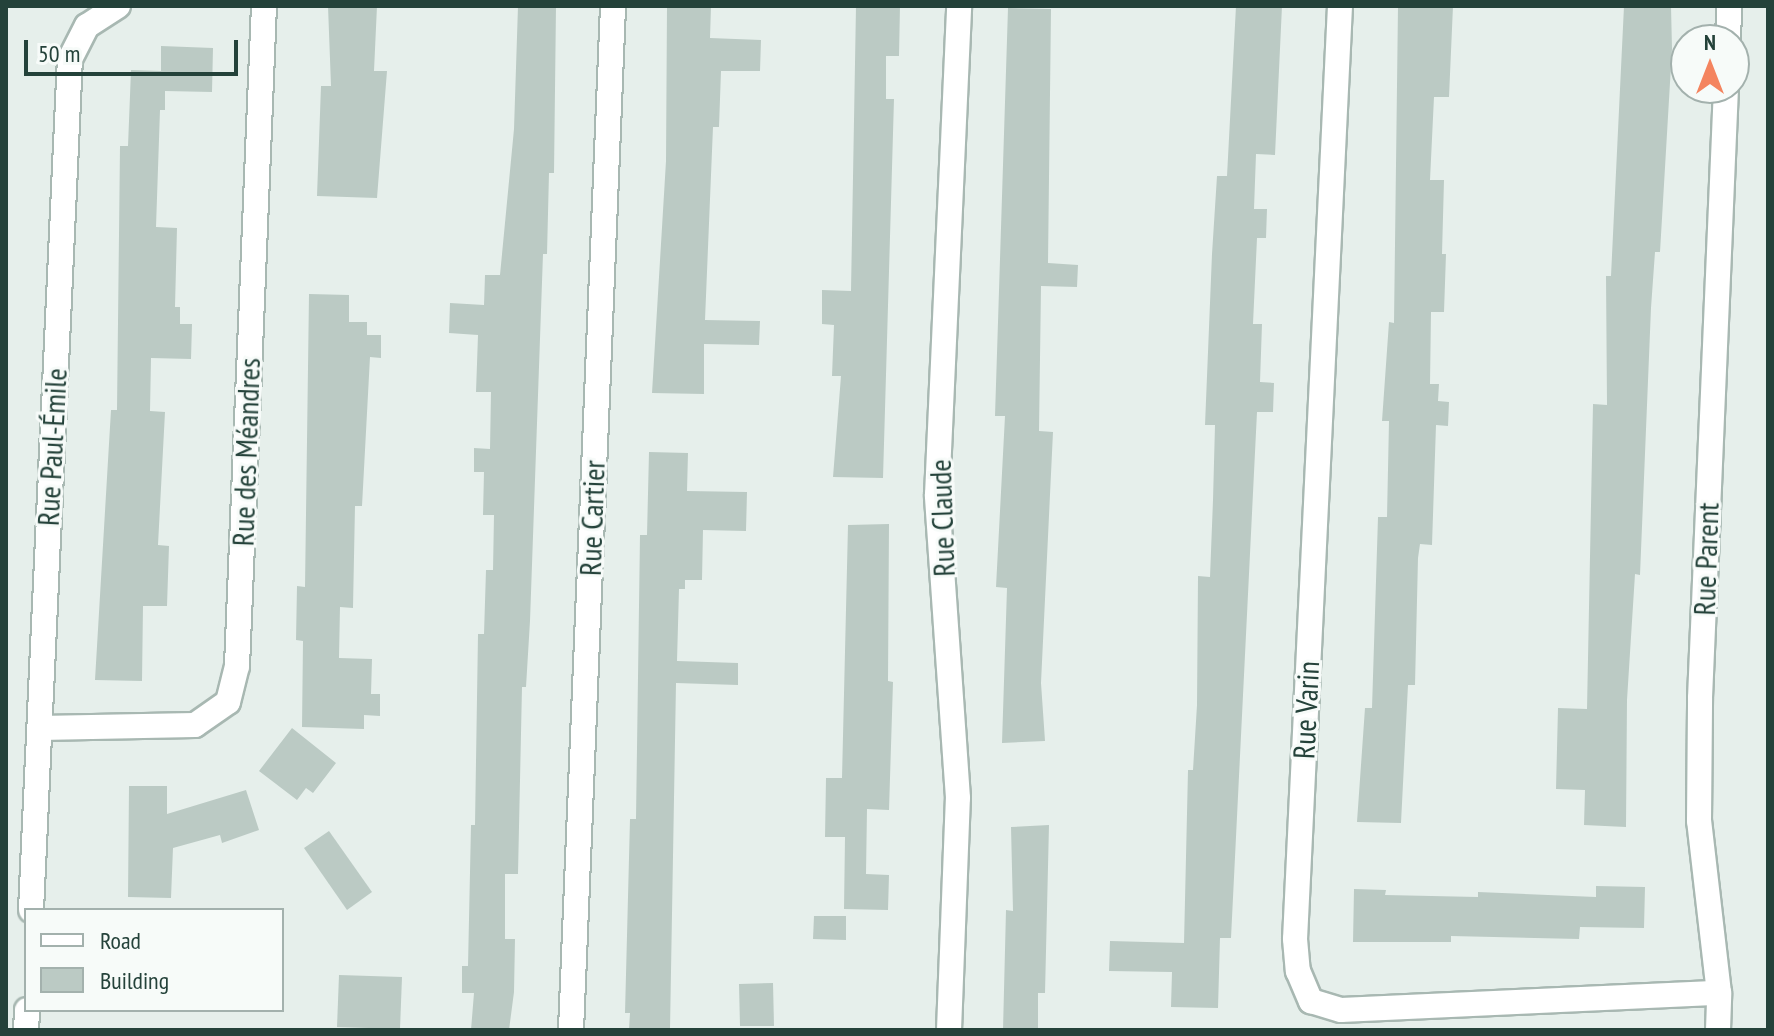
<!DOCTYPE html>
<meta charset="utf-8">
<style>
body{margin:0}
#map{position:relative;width:1774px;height:1036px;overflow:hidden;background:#e6efeb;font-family:"PT Sans Narrow",sans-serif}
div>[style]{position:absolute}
.building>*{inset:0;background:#bbcac4}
.roads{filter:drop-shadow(2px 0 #a8b8b2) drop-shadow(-2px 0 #a8b8b2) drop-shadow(0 2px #a8b8b2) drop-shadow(0 -2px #a8b8b2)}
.minor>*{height:24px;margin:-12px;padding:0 12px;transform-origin:12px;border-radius:12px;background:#fff}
span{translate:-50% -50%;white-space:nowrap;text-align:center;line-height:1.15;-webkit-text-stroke:6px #f7fbf9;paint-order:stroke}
.street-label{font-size:30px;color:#24423a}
.frame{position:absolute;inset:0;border:8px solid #24423a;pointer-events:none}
.legend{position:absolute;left:24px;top:908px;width:260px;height:104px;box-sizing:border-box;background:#f7fbf9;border:2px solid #a3b1ad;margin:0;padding:10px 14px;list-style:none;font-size:24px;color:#24423a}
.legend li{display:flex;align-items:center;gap:16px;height:40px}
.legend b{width:40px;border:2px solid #a3b1ad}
.north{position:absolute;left:1670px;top:24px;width:80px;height:80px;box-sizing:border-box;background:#f7fbf9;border:2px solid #a3b1ad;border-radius:50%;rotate:0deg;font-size:22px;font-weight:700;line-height:32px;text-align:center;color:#24423a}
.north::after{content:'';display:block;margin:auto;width:28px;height:36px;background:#f4845f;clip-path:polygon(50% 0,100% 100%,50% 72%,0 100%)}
.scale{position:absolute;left:24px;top:40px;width:214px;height:36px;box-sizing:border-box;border:4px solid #24423a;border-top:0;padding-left:10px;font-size:24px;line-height:28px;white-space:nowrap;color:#24423a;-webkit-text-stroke:6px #f7fbf9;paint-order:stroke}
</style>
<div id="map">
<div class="building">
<div style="clip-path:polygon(328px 6px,377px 6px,374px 71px,387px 71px,377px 198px,317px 196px,321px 86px,331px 86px)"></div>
<div style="clip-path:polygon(518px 6px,556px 6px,554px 173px,549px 173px,547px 254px,543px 254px,530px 621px,526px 687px,522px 687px,518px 874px,505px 874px,505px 939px,515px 939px,514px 992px,509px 1030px,471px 1030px,474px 993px,462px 993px,462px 966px,468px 966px,471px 825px,475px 825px,478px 634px,484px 634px,486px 570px,493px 570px,494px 515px,483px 515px,484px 472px,474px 472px,474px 448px,490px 449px,491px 392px,476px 392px,478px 335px,449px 333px,450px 303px,484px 305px,485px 275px,500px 275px,514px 129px)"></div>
<div style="clip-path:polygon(667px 6px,711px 6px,710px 38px,761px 40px,760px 71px,721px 71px,719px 127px,713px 127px,705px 320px,760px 321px,759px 345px,704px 344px,704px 394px,652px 393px,666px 161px)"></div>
<div style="clip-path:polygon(856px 6px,900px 6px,899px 56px,886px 56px,886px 99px,894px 99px,883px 478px,833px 477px,841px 376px,832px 376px,834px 325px,822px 324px,822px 290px,851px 291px)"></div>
<div style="clip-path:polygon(1236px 6px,1282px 6px,1275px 155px,1256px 154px,1254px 209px,1267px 209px,1266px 238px,1257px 238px,1253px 324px,1262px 324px,1260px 382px,1274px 383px,1273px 412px,1257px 412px,1231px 938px,1220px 938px,1218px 1008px,1171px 1007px,1172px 972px,1109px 971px,1110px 941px,1184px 943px,1188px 770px,1193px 770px,1197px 705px,1198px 576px,1210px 577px,1213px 500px,1215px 425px,1205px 425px,1212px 254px,1217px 176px,1227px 176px)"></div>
<div style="clip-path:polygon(1398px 6px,1453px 6px,1449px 97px,1434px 97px,1430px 180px,1444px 180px,1442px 254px,1446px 254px,1444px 312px,1431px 312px,1430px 384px,1439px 384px,1438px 401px,1449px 402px,1448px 426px,1436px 425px,1432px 545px,1420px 544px,1418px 558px,1415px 685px,1408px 685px,1401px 823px,1357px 822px,1365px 708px,1372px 708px,1378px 517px,1387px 517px,1389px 421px,1382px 421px,1389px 322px,1394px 323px)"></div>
<div style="clip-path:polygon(1624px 6px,1671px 6px,1672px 49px,1660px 252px,1655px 252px,1651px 308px,1640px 575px,1635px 574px,1627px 700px,1626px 827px,1584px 825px,1585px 790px,1556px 789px,1558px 708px,1587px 709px,1593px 404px,1607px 405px,1606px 276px,1611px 276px)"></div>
<div style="clip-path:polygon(1008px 8px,1051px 9px,1048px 263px,1078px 265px,1077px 287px,1041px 286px,1039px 431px,1053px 432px,1041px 683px,1045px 741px,1002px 743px,1007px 588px,996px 587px,1005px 416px,995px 416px)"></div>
<div style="clip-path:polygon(161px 46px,213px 48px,212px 92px,165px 91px,165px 110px,160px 110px,156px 227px,177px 228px,175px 307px,180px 307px,180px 324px,192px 324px,191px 359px,151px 358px,150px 411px,165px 412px,158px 545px,169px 546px,167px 606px,143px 606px,142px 681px,95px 680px,111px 410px,117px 410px,120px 146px,128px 146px,131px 70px,161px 71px)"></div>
<div style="clip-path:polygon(309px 294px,349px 295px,349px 322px,367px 322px,367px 335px,381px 335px,381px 358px,370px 357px,362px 506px,355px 506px,353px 608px,340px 607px,339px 658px,372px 659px,371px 694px,380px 694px,380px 716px,364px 715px,364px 729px,302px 727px,303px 641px,296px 640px,297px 586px,305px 587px)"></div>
<div style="clip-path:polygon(649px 452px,688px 453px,687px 491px,747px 492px,746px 531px,703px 530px,702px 580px,685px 580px,685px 589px,679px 589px,677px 661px,738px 663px,738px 685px,676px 683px,670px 1030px,629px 1030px,630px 1013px,625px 1013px,630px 819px,636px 819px,640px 535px,647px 535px)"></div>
<div style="clip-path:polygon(889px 524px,888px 681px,893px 682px,889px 810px,867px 809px,866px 874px,889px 875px,888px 910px,844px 909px,845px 837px,825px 837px,826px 778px,842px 778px,848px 525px)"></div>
<div style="clip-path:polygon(292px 728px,336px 763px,313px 793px,306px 788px,297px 800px,259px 771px)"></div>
<div style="clip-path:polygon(129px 786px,167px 786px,167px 814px,246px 790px,259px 830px,222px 843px,220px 835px,173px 848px,171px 898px,128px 897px)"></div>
<div style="clip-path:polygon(1049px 825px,1045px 993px,1038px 993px,1038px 1030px,1003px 1030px,1006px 910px,1013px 911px,1011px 827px)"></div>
<div style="clip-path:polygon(329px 831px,372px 892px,347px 910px,304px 848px)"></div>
<div style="clip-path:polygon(1596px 886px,1645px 887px,1644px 928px,1580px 927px,1579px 939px,1451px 936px,1451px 942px,1353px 942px,1354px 889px,1386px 890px,1385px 895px,1478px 897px,1478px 892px,1596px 897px)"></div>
<div style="clip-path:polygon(814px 916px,846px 916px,846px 940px,813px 939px)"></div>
<div style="clip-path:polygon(339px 975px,402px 977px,400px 1029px,337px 1027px)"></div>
<div style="clip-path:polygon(773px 983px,774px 1026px,740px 1026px,739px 984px)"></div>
</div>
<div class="roads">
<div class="minor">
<div style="left:1340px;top:6px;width:934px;rotate:92.76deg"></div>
<div style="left:1295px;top:939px;width:32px;rotate:85deg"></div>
<div style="left:1298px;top:971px;width:33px;rotate:67deg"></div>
<div style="left:1311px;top:1001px;width:31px;rotate:17deg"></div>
<div style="left:1341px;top:1010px;width:378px;rotate:-2.6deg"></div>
<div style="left:1728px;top:40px;width:34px;rotate:-88deg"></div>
<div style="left:40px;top:728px;width:155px;rotate:-1.1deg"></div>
<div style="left:195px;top:725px;width:40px;rotate:-34.9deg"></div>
<div style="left:228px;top:702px;width:37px;rotate:-76deg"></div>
<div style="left:237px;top:666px;width:661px;rotate:-87.66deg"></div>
<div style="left:31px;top:910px;width:852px;rotate:-87.38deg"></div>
<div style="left:70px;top:59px;width:37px;rotate:-63deg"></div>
<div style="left:87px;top:26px;width:37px;rotate:-33deg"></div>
<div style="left:26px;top:1030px;width:20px;rotate:-87deg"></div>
<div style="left:571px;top:1030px;width:1025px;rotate:-87.65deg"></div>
<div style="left:949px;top:1030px;width:232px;rotate:-87.8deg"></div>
<div style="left:958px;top:798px;width:304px;rotate:-94deg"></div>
<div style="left:937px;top:495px;width:489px;rotate:-87.4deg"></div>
<div style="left:1718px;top:1030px;width:37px;rotate:-88deg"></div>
<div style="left:1719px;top:993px;width:173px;rotate:-96.6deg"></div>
<div style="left:1699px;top:821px;width:123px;rotate:-89.5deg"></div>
<div style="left:1700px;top:698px;width:611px;rotate:-87.56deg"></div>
</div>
</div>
<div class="street-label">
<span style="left:52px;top:447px;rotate:-87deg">Rue Paul-Émile</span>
<span style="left:246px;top:452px;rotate:-88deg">Rue des Méandres</span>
<span style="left:592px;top:518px;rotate:-88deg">Rue Cartier</span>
<span style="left:942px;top:518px;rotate:-92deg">Rue Claude</span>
<span style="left:1706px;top:559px;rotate:-88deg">Rue Parent</span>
<span style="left:1306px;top:710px;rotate:-87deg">Rue Varin</span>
</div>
<div class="frame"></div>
<ul class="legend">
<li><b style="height:10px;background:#fff"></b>Road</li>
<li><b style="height:22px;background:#bbcac4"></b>Building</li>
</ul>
<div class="north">N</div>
<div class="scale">50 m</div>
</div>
